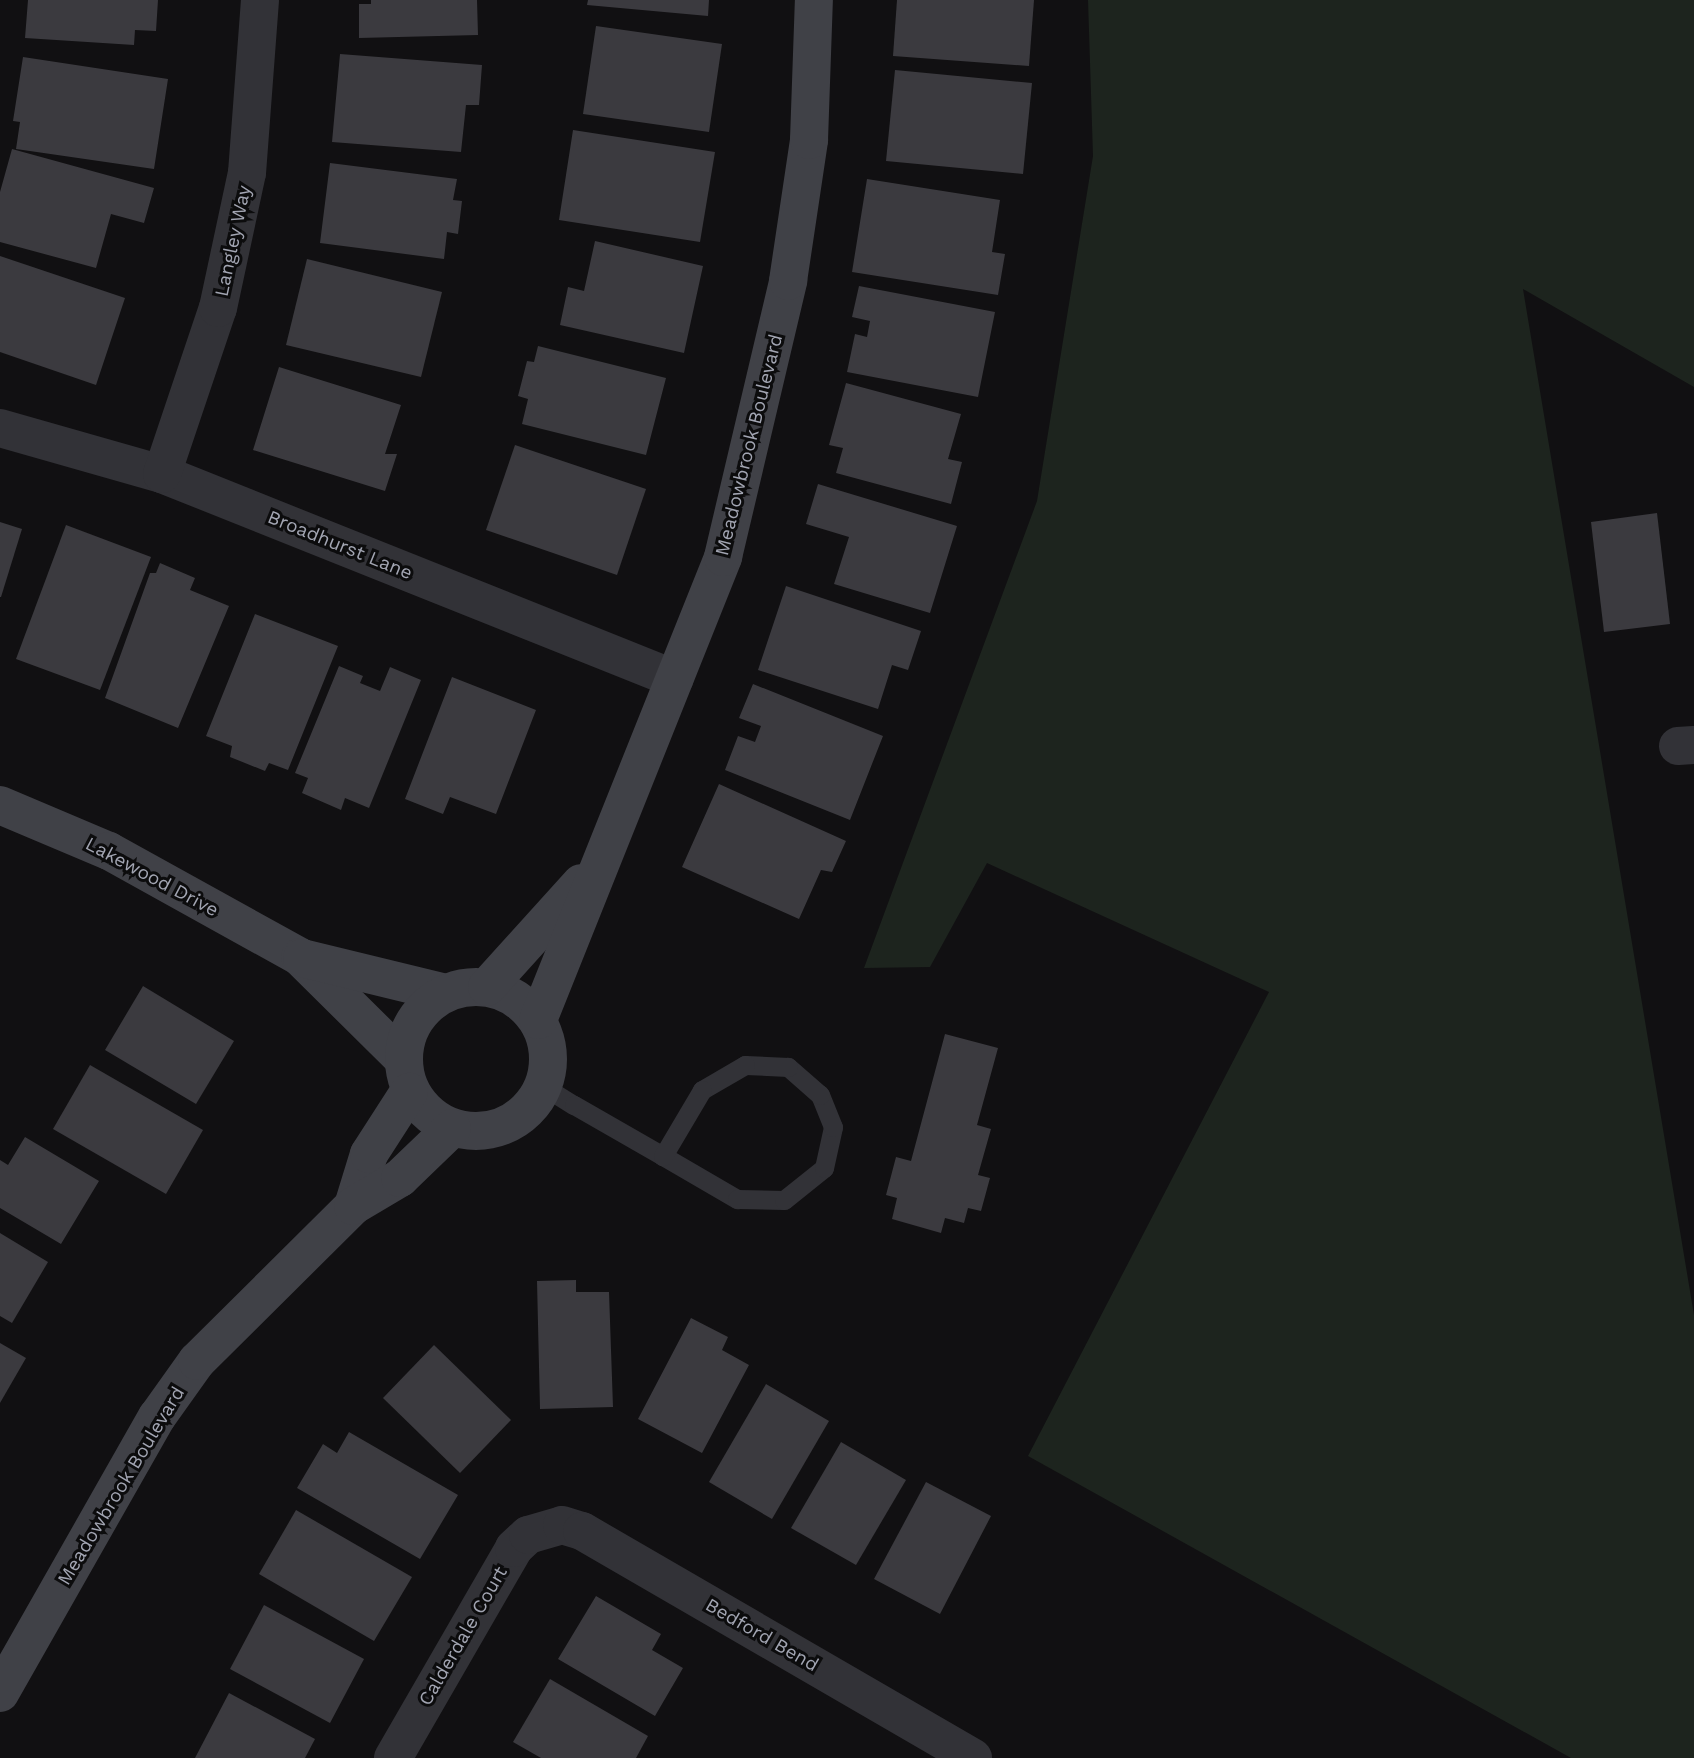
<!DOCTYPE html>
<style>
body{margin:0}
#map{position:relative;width:1694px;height:1758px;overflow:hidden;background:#111012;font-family:"Work Sans",sans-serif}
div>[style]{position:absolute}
.green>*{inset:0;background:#1d241e}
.building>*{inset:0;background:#3b3a3f}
.lane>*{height:19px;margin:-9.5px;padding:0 9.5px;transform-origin:9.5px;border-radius:9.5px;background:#323237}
.street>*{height:38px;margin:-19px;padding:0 19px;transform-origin:19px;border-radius:19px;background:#323237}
.secondary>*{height:38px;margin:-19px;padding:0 19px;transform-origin:19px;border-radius:19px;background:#404147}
.secondary>.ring{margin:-19px;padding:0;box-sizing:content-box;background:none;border:38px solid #404147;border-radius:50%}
span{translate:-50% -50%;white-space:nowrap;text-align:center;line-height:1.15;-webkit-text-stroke:6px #0c0c0d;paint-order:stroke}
.street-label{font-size:19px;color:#a2a5b2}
</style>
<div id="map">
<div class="green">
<div style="clip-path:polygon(1088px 0,1694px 0,1694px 387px,1523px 289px,1694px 1315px,1694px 1758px,1571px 1758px,1028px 1456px,1269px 992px,987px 863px,930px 967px,864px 968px,1037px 501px,1093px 156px)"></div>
</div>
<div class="building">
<div style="clip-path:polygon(28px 0,158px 0,156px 31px,135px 30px,134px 45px,25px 38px)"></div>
<div style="clip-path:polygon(371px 0,477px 0,478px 35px,359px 38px,359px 4px,371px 4px)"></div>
<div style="clip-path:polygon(588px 0,709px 0,708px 16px,587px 5px)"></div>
<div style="clip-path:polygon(897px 0,1034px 0,1029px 66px,893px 56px)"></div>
<div style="clip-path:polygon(596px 26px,722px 44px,709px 132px,583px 114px)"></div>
<div style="clip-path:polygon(340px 54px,482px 65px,479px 105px,466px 105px,461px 152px,332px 142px)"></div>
<div style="clip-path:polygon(23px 57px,168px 79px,154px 169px,16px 149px,20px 122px,13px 121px)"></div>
<div style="clip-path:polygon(895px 70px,1032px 83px,1023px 174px,886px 161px)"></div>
<div style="clip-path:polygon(573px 130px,715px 152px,700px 242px,559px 220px)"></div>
<div style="clip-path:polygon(12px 149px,154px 188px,144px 223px,111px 214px,96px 268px,0 242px,0 192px)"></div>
<div style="clip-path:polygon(330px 163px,457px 179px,453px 200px,462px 201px,458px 234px,447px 232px,444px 259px,320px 243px)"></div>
<div style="clip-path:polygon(867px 179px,1000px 200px,992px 252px,1005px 254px,998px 295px,852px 272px)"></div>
<div style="clip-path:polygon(595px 241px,703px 266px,684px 353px,560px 325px,568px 287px,584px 291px)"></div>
<div style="clip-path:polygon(0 256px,125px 298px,96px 385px,0 352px)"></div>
<div style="clip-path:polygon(307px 259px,442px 292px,421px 377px,286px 345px)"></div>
<div style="clip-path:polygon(859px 286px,995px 312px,978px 397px,847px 372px,855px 334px,867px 337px,870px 321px,852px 317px)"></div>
<div style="clip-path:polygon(538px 346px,666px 378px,646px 455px,522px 424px,528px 399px,518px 396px,527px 361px,534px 362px)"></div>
<div style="clip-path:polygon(279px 367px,401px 405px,385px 454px,397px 454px,385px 491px,253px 450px)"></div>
<div style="clip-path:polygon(846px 383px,961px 414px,948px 459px,962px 462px,951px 504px,836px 473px,843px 448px,829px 445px)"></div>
<div style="clip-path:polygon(515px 445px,646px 489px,617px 575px,486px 530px)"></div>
<div style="clip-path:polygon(818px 484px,957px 526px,930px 613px,834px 584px,849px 537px,806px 524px)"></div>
<div style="clip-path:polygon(1657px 513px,1670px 624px,1604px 632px,1591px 522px)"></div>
<div style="clip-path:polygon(0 522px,22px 529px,1px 597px,0 597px)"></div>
<div style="clip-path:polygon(66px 525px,151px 557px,100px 690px,16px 659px)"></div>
<div style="clip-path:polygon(160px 563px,195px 578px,190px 590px,229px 606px,178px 728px,105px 698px,150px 573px,156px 573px)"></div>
<div style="clip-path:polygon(786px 586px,921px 631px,908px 670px,892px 665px,878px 709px,758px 670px)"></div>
<div style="clip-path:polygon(255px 614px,338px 646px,288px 770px,269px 763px,265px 771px,230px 757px,232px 746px,206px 736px)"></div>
<div style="clip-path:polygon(339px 666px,363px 676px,360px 683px,380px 691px,390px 667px,421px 680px,369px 808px,345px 798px,341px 810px,302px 793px,308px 778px,295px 773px)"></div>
<div style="clip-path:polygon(452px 677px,536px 710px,496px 814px,450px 797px,443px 814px,405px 799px)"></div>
<div style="clip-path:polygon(753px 684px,883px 736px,850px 820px,725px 770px,738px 736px,755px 742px,761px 726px,739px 718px)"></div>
<div style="clip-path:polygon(719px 784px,846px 841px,832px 872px,821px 870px,799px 919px,682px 867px)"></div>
<div style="clip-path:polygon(143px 986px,234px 1041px,196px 1104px,105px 1050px)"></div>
<div style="clip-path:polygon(945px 1034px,998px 1048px,977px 1125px,991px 1129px,978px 1175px,990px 1178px,981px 1211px,968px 1208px,964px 1223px,945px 1218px,941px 1233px,892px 1219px,897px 1198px,886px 1195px,896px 1157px,911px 1161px)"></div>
<div style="clip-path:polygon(90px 1065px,203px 1130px,166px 1194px,53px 1129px)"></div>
<div style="clip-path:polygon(25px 1137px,99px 1181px,61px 1244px,0 1208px,0 1160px,8px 1165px)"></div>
<div style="clip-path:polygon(0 1233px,48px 1262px,12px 1323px,0 1316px)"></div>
<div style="clip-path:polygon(576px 1280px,576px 1292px,609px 1292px,613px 1407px,540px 1409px,537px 1281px)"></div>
<div style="clip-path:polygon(691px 1318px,728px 1337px,722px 1350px,749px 1365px,702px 1453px,638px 1419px)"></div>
<div style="clip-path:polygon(0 1343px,26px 1358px,0 1403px)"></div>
<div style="clip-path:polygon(434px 1345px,511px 1420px,460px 1473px,383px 1398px)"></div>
<div style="clip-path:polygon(766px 1384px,829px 1421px,772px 1519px,709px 1482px)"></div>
<div style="clip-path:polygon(349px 1432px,458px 1495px,420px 1559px,297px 1488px,323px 1444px,337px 1453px)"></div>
<div style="clip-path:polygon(841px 1442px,906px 1480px,856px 1565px,791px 1528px)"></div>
<div style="clip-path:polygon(926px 1482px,991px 1516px,940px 1614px,874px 1579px)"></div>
<div style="clip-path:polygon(296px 1510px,412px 1577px,374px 1641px,259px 1574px)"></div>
<div style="clip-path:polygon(596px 1596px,661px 1634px,652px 1650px,683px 1668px,655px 1716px,558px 1659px)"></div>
<div style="clip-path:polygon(264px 1605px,364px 1659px,330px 1723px,230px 1669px)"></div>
<div style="clip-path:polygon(550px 1679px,648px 1736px,636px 1758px,541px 1758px,513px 1742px)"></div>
<div style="clip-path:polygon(229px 1693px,315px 1739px,305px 1758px,195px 1758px)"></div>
</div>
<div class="lane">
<div style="left:543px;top:1086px;width:36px;rotate:32deg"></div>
<div style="left:574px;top:1105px;width:103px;rotate:29.8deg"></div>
<div style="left:663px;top:1156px;width:86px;rotate:30.2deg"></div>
<div style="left:737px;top:1199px;width:47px;rotate:1.2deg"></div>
<div style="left:784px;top:1200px;width:51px;rotate:-38.7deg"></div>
<div style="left:824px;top:1168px;width:42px;rotate:-77.6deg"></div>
<div style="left:833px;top:1127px;width:35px;rotate:-112deg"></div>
<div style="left:820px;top:1095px;width:43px;rotate:-138.8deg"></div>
<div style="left:788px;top:1067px;width:43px;rotate:-177.3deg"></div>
<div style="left:745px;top:1065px;width:50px;rotate:149.8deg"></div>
<div style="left:702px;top:1090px;width:77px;rotate:120.6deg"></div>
</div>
<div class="street">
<div style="left:0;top:428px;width:168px;rotate:15.9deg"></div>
<div style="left:162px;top:474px;width:552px;rotate:21.78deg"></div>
<div style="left:162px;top:474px;width:175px;rotate:-71.4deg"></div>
<div style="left:218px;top:308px;width:138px;rotate:-77.9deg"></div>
<div style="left:247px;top:173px;width:173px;rotate:-85.7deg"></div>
<div style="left:1678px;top:746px;width:16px;rotate:-4deg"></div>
<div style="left:393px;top:1758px;width:242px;rotate:-60deg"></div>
<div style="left:514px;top:1548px;width:19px;rotate:-43deg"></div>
<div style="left:528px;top:1535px;width:35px;rotate:-16deg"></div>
<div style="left:562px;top:1525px;width:21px;rotate:17deg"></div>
<div style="left:582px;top:1531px;width:452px;rotate:30.1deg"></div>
</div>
<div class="secondary">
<div style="left:0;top:805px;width:118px;rotate:22.9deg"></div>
<div style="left:109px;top:851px;width:218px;rotate:29deg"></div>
<div style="left:300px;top:957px;width:145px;rotate:44.7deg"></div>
<div style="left:302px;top:958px;width:148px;rotate:13.7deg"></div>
<div class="ring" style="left:404px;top:987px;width:106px;height:106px"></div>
<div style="left:487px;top:987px;width:140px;rotate:-47.9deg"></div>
<div style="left:538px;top:1020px;width:499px;rotate:-68.2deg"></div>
<div style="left:723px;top:557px;width:284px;rotate:-76.7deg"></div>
<div style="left:788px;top:281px;width:143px;rotate:-81.5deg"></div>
<div style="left:809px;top:140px;width:140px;rotate:-88deg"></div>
<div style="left:353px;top:1206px;width:54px;rotate:-72.9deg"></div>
<div style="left:369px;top:1154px;width:74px;rotate:-57.2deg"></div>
<div style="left:0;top:1693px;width:318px;rotate:-60.4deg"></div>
<div style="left:157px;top:1417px;width:69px;rotate:-54.5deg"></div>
<div style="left:197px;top:1361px;width:220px;rotate:-44.8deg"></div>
<div style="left:353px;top:1206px;width:55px;rotate:-30.8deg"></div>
<div style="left:400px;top:1178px;width:72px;rotate:-43.9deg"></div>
</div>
<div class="street-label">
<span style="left:233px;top:241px;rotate:-78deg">Langley Way</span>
<span style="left:749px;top:445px;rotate:-76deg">Meadowbrook Boulevard</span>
<span style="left:340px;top:545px;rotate:22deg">Broadhurst Lane</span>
<span style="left:152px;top:877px;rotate:28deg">Lakewood Drive</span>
<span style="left:121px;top:1486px;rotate:-59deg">Meadowbrook Boulevard</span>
<span style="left:762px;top:1635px;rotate:30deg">Bedford Bend</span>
<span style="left:463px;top:1636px;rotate:-60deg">Calderdale Court</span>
</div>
</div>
